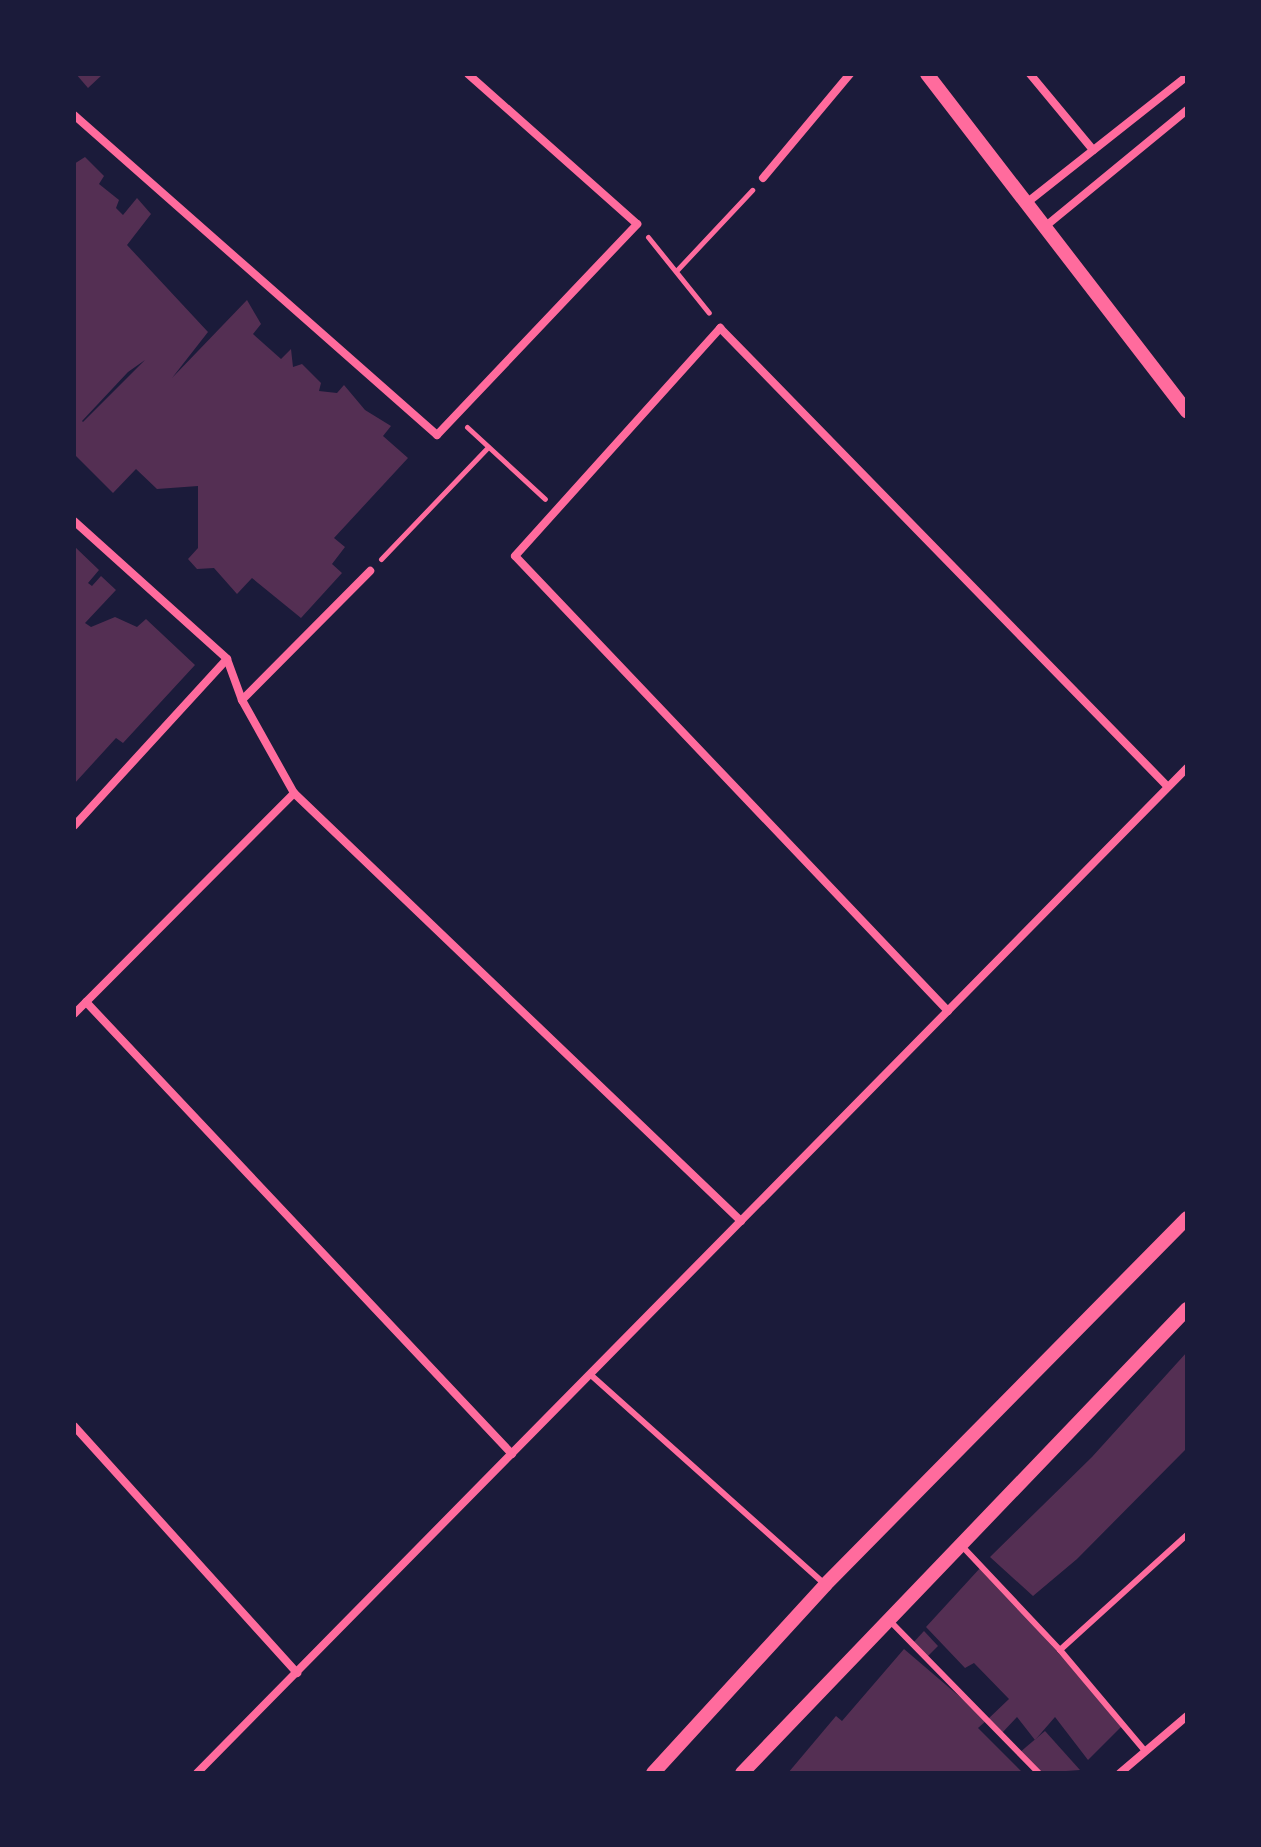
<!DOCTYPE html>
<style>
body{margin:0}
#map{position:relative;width:1261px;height:1847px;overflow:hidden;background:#1b1b3a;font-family:"Crimson Pro",serif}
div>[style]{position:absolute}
.building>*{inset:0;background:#542f53}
.path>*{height:5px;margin:-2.5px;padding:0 2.5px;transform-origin:2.5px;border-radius:2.5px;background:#ff6b9d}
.service>*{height:6px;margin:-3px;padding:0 3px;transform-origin:3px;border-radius:3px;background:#ff6b9d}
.minor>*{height:8px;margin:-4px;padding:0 4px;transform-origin:4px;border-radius:4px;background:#ff6b9d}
.tertiary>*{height:14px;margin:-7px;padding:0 7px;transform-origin:7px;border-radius:7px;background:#ff6b9d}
span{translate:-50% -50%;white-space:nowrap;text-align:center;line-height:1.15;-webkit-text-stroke:6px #1b1b3a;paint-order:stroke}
.frame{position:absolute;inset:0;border:76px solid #1b1b3a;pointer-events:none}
</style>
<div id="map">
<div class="building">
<div style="clip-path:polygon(76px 74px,103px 74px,88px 88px)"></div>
<div style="clip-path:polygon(evenodd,85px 157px,104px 176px,99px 184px,119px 200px,116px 208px,123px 215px,137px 198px,151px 214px,127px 245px,208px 332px,172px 378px,247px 300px,261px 324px,253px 334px,281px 359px,291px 349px,293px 367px,302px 364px,321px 383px,319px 391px,337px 393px,344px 385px,365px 410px,391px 426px,383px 436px,408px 458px,334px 538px,345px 547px,332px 564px,342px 573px,301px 618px,252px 578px,237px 594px,214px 568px,197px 569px,188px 559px,198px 548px,198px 486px,157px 489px,136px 469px,113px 493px,74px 454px,74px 164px,85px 157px,145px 360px,83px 422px,82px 421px,128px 372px,145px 360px)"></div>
<div style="clip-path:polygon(74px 546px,99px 570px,88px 583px,92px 586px,101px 576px,116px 590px,85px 623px,91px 627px,115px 617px,137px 627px,146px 619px,195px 665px,123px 743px,116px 738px,74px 784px)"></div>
<div style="clip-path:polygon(1187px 1352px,1187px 1448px,1077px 1559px,1033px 1596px,990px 1557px,1092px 1457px)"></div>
<div style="clip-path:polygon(981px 1567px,1123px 1725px,1088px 1760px,1055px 1717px,1035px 1740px,1017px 1717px,1001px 1734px,987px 1720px,1009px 1699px,974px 1663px,965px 1668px,926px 1627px)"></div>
<div style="clip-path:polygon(924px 1631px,938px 1646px,926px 1658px,912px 1644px)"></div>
<div style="clip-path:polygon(904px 1649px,987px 1720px,978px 1728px,1023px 1773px,788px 1773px,836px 1716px,842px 1721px)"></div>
<div style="clip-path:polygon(1045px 1731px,1080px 1770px,1039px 1773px,1019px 1753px)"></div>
</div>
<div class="path">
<div style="left:648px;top:237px;width:97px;rotate:51.2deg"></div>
<div style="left:677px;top:270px;width:110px;rotate:-46.8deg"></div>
<div style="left:467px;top:427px;width:106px;rotate:42.7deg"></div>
<div style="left:381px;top:559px;width:155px;rotate:-46.3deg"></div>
</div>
<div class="service">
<div style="left:592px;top:1376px;width:312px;rotate:41.8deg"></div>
<div style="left:961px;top:1545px;width:144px;rotate:46.7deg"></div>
<div style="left:1060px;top:1650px;width:132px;rotate:49.9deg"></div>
<div style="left:889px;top:1620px;width:214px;rotate:45.6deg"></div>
<div style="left:1060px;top:1650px;width:171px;rotate:-42.2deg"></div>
</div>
<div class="minor">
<div style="left:1030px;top:74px;width:99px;rotate:50.3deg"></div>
<div style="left:74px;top:115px;width:484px;rotate:41.4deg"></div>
<div style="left:437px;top:435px;width:291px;rotate:-46.5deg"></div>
<div style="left:637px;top:224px;width:226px;rotate:-138.4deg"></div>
<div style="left:763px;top:178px;width:136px;rotate:-50.1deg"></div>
<div style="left:1029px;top:201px;width:201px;rotate:-38.3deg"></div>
<div style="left:1047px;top:225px;width:181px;rotate:-39.4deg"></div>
<div style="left:74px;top:521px;width:206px;rotate:42deg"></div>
<div style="left:227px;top:659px;width:226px;rotate:132.5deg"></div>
<div style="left:227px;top:659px;width:44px;rotate:69.9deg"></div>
<div style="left:242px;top:700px;width:107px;rotate:60.8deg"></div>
<div style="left:242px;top:700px;width:182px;rotate:-45.2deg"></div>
<div style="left:948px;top:1011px;width:628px;rotate:-133.58deg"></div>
<div style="left:515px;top:556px;width:307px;rotate:-48deg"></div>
<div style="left:720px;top:328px;width:641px;rotate:45.69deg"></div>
<div style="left:74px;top:1014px;width:17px;rotate:-45deg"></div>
<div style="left:74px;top:1426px;width:333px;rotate:47.9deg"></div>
<div style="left:512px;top:1454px;width:621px;rotate:-133.3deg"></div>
<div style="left:86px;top:1002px;width:295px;rotate:-45.1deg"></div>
<div style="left:294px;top:793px;width:619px;rotate:43.76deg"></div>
<div style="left:197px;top:1773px;width:1411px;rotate:-45.43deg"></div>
<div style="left:1120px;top:1773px;width:88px;rotate:-40.4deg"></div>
</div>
<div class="tertiary">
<div style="left:927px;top:74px;width:426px;rotate:52.4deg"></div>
<div style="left:653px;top:1773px;width:255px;rotate:-47.5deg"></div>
<div style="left:825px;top:1585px;width:515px;rotate:-45.39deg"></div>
<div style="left:742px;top:1773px;width:643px;rotate:-46.2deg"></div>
</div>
<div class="frame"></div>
</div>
